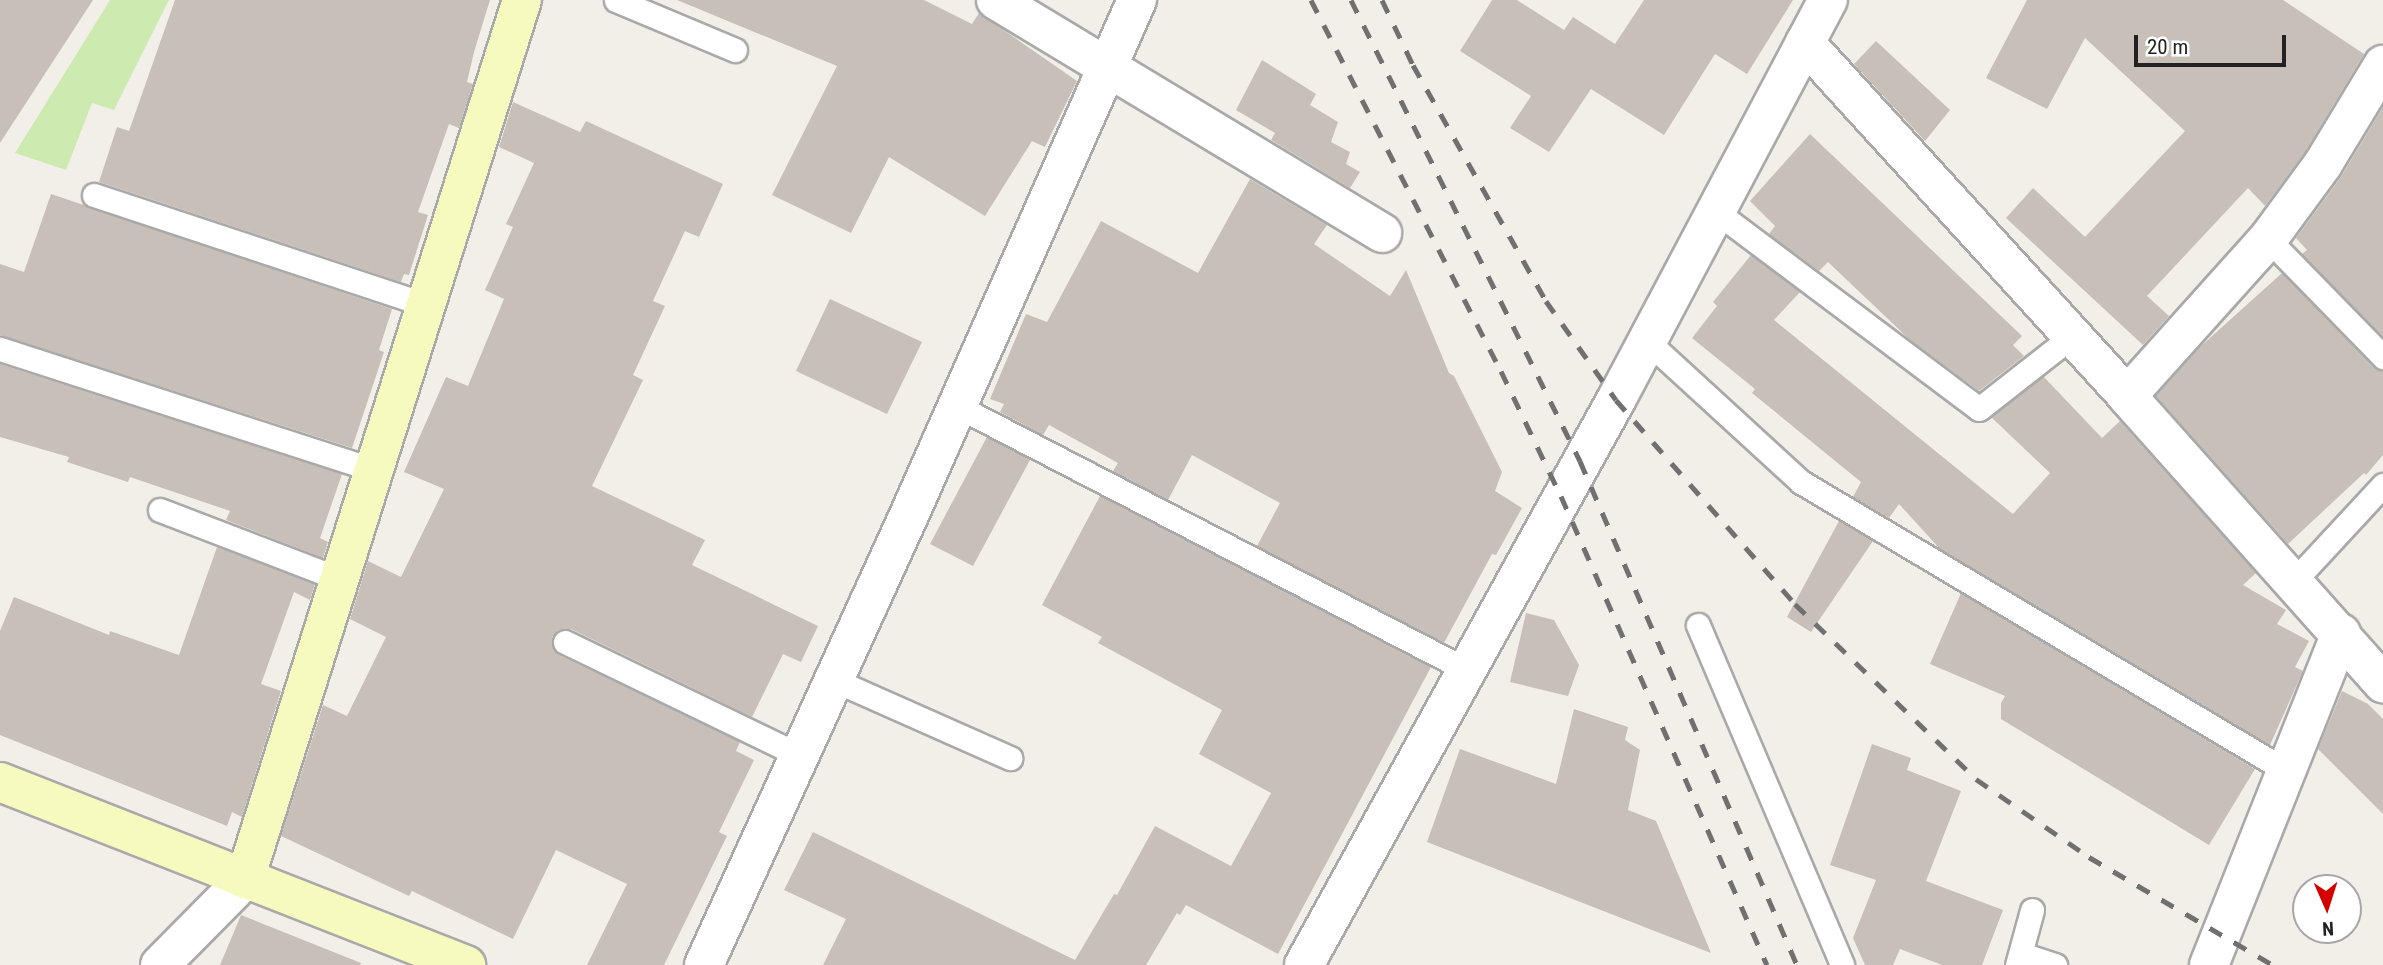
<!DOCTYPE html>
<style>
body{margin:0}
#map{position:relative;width:2383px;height:965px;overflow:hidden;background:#f2efe9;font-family:"Roboto Condensed",sans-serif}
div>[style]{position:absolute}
.grass>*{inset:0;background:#cdebb0}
.building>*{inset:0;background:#c7bfb8}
.roads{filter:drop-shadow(2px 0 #a9a9a9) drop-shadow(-2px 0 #a9a9a9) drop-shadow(0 2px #a9a9a9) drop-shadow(0 -2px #a9a9a9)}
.lane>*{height:23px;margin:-11.5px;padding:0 11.5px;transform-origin:11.5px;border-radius:11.5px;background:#fff}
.street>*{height:38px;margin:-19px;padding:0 19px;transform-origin:19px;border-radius:19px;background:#fff}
.secondary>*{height:38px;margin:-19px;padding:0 19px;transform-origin:19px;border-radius:19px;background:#f7fabf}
.rail>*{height:5px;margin-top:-2.5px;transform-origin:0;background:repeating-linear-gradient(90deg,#707070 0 14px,transparent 0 28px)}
span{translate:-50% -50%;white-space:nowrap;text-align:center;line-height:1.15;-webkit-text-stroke:5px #fff;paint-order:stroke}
.north{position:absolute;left:2292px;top:874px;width:70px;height:70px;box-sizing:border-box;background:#fff;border:2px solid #a7a7a7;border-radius:50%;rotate:177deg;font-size:19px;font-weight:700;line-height:28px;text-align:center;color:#222}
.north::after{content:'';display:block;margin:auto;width:24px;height:32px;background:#d40000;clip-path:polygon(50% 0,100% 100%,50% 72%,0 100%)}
.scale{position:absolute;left:2134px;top:35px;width:152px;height:32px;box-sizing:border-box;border:4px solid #222;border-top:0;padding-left:9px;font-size:21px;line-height:24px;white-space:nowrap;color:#222;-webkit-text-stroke:5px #fff;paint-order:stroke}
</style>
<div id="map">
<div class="grass">
<div style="clip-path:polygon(110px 0,169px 0,114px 110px,92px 103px,66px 170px,15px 153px)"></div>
</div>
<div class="building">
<div style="clip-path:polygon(0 0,93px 0,0 143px)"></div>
<div style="clip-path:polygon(175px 0,490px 0,474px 52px,467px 82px,473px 84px,459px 128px,449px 124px,418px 212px,428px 215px,409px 275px,404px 274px,401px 282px,99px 182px,117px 127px,129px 131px)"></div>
<div style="clip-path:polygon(677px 0,924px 0,972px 24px,979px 13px,1077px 81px,1045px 147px,1032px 141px,985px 216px,889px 157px,851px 233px,772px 195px,837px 66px)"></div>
<div style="clip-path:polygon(1492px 0,1517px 0,1564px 30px,1573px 17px,1615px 44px,1644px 0,1793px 0,1747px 74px,1715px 54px,1664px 135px,1591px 89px,1549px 152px,1510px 128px,1531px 96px,1460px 51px)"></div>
<div style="clip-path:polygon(2027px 0,2283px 0,2364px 54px,2305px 152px,2265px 206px,2248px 188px,2147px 296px,2169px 316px,2143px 345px,2006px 218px,2033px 188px,2085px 237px,2185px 131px,2085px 38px,2047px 109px,1986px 78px)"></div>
<div style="clip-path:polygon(1876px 41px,1950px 110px,1925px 141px,1854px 64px)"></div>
<div style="clip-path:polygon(1262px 60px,1316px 94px,1310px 105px,1338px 122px,1331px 142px,1350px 152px,1346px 164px,1360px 172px,1350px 188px,1271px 140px,1275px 133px,1236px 110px)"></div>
<div style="clip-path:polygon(513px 102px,580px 132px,586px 121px,723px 184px,699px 237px,685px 231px,653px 301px,665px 306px,633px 375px,643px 380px,592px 486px,705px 540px,692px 565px,818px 626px,801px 662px,783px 654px,752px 717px,571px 629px,558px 630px,552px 637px,553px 649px,559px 655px,740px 742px,736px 751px,754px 760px,719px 832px,727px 836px,664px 965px,587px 965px,627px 884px,556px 850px,513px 939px,412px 891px,409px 896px,281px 836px,323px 705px,347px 716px,386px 637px,350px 619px,368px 561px,401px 577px,444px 489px,404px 472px,446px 377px,468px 386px,504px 299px,485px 290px,513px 227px,506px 224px,534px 163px,499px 147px)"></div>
<div style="clip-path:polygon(2383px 107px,2383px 337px,2302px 254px,2307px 250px,2296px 238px,2341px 177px)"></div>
<div style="clip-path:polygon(1810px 134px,2022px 336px,2013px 345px,2024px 356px,1979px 391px,1909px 339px,1828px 262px,1819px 271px,1769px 234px,1775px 226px,1750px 201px)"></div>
<div style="clip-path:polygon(1250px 179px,1327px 225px,1314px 244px,1390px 296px,1406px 270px,1449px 373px,1454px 376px,1502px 472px,1495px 491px,1522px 508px,1496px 555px,1492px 554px,1444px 643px,1257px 546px,1280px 503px,1192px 455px,1168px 500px,1113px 471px,1118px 463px,1049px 425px,1043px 435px,1000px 412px,1004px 404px,990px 399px,1026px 314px,1047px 322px,1101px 221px,1198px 273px)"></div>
<div style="clip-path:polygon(51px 194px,392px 309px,379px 350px,384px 352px,352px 448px,0 335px,0 264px,24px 272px)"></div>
<div style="clip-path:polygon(1751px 255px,1800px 292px,1774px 320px,2013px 514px,2050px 473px,1991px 417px,2043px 376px,2102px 438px,2120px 421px,2256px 573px,2243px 585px,2286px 610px,2277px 624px,2309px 641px,2295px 667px,2303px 671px,2270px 745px,1940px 549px,1899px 504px,1889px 518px,1853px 497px,1861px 482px,1752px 393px,1755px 389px,1692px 338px,1717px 306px,1713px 302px)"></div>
<div style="clip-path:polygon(2282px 273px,2373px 367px,2383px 371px,2383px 455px,2366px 475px,2364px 473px,2288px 544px,2156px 396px,2201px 346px)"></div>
<div style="clip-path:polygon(830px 299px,922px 342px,887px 414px,796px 371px)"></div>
<div style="clip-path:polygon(0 364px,342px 474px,320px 538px,328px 542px,323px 558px,226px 520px,230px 511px,130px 477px,128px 482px,67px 462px,69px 457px,0 437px)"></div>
<div style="clip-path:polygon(987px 437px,1030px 460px,973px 566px,930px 544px)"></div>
<div style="clip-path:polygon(1100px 496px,1431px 667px,1278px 954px,1186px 905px,1180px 915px,1177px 913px,1146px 965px,823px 965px,846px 919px,784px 890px,813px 832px,1075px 960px,1114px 894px,1117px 895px,1155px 826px,1231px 866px,1271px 793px,1199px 754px,1222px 710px,1098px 643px,1102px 637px,1042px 605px)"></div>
<div style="clip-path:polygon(1839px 521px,1873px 541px,1811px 632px,1787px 617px)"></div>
<div style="clip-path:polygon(217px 547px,315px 584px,310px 600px,294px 592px,261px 684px,281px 691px,242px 817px,232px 812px,227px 826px,0 735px,0 631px,14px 597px,109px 635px,110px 631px,179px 655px)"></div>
<div style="clip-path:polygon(1961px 593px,2255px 769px,2209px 845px,2001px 719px,2001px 703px,2005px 696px,1930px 664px)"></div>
<div style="clip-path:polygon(1526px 613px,1554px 620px,1579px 665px,1568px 696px,1510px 682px)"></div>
<div style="clip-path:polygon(2342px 691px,2368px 704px,2383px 719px,2383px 814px,2318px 749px)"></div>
<div style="clip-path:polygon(1574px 709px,1628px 727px,1625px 740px,1640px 750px,1628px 810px,1656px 821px,1711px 953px,1427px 842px,1460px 749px,1556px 784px)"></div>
<div style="clip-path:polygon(1872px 744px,1911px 758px,1907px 770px,1961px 791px,1926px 881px,2003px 910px,1982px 965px,1942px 965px,1900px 949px,1893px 965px,1865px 965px,1853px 938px,1876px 880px,1830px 865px)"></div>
<div style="clip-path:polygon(241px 915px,361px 963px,360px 965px,220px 965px)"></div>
</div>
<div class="roads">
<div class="lane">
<div style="left:616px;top:0;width:129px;rotate:22.8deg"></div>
<div style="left:94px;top:195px;width:350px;rotate:18.3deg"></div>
<div style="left:1714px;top:210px;width:331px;rotate:36.9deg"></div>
<div style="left:1979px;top:409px;width:118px;rotate:-38.1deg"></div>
<div style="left:2268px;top:239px;width:165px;rotate:45.7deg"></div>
<div style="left:1646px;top:340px;width:210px;rotate:42.5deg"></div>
<div style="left:1801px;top:482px;width:563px;rotate:30.75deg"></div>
<div style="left:0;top:349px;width:393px;rotate:17.9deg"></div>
<div style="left:957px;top:406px;width:572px;rotate:27.37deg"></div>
<div style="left:160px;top:510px;width:193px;rotate:21deg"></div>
<div style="left:2294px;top:581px;width:131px;rotate:-47.2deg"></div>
<div style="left:1698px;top:625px;width:369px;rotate:67deg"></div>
<div style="left:565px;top:642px;width:260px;rotate:25.8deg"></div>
<div style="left:834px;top:680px;width:193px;rotate:23.9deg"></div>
<div style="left:2021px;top:954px;width:36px;rotate:18deg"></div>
<div style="left:2017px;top:965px;width:57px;rotate:-74.7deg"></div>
</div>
<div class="street">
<div style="left:996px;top:0;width:451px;rotate:31.1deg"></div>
<div style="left:1805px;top:43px;width:478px;rotate:47.6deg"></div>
<div style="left:2127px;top:396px;width:385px;rotate:48.3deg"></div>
<div style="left:2127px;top:396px;width:211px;rotate:-48.1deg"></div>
<div style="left:2268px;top:239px;width:93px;rotate:-53.7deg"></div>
<div style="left:2323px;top:164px;width:116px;rotate:-58.8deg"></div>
<div style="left:160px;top:965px;width:121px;rotate:-45.3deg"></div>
<div style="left:704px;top:965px;width:497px;rotate:-65.5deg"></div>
<div style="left:910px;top:513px;width:561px;rotate:-66.13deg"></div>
<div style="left:1304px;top:965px;width:645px;rotate:-61.09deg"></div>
<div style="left:1616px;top:400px;width:453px;rotate:-62.1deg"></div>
<div style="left:2209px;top:965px;width:357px;rotate:-68.3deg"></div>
</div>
<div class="secondary">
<div style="left:0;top:782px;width:501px;rotate:21.44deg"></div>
<div style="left:245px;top:879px;width:922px;rotate:-72.51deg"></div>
</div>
</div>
<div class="rail">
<div style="left:1311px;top:0;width:417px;rotate:62.9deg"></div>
<div style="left:1501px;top:371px;width:139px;rotate:64.4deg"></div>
<div style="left:1561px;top:496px;width:512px;rotate:66.29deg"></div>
<div style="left:1351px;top:0;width:515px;rotate:63.58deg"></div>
<div style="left:1580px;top:461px;width:549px;rotate:66.71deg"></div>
<div style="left:1382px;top:0;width:72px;rotate:64.5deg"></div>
<div style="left:1413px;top:65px;width:271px;rotate:60.6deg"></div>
<div style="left:1546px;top:301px;width:121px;rotate:54.7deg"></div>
<div style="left:1616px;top:400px;width:271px;rotate:48.7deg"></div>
<div style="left:1795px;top:604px;width:252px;rotate:44deg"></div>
<div style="left:1976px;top:779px;width:137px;rotate:34.6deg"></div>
<div style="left:2089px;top:857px;width:213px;rotate:30.4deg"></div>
</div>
<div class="north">N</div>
<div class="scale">20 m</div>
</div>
